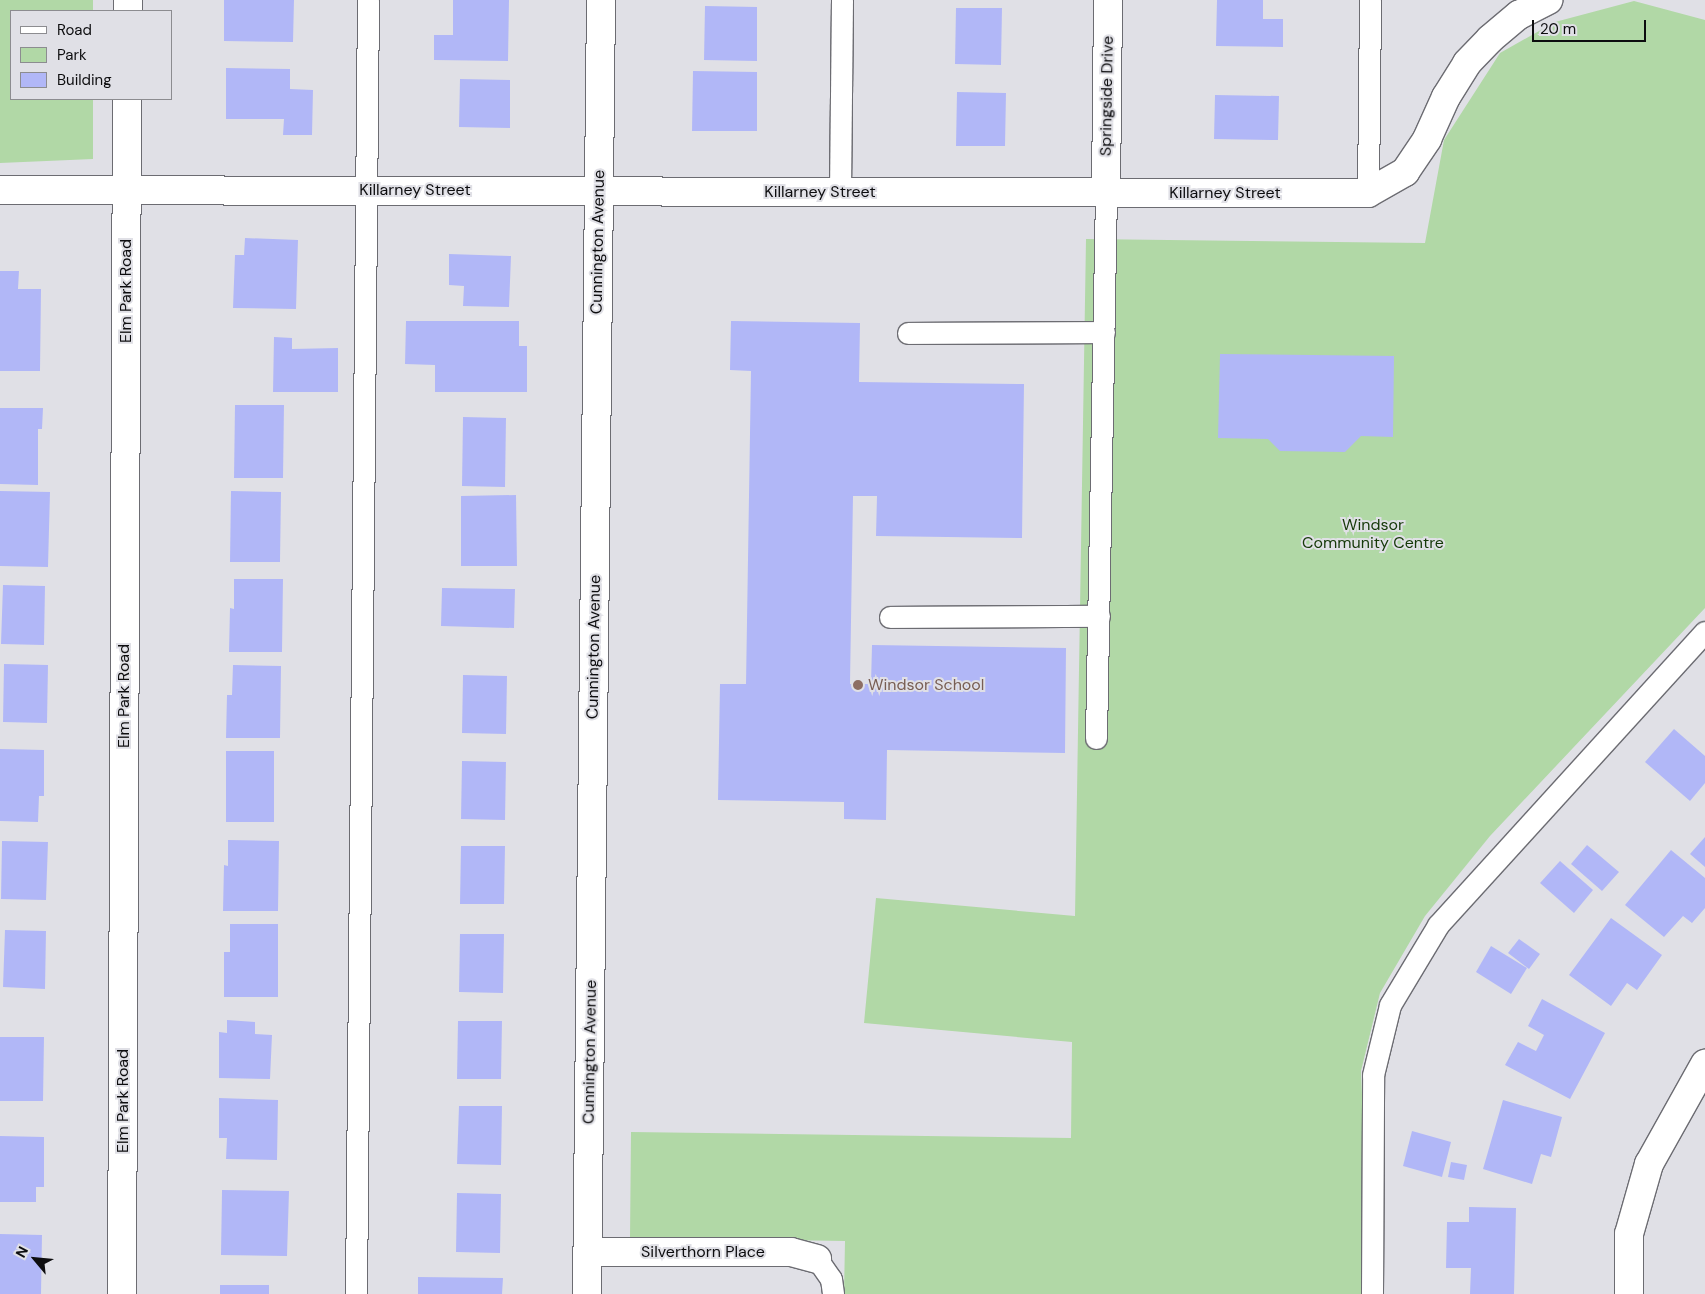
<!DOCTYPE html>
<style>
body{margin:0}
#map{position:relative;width:1705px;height:1294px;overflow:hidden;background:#e0e0e6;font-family:"DM Sans",sans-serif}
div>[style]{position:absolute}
.green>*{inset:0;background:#b1d8a6}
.building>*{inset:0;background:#b1b7f7}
.roads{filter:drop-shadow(1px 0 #6c6c72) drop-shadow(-1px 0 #6c6c72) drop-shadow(0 1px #6c6c72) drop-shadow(0 -1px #6c6c72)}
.service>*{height:21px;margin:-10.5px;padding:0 10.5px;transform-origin:10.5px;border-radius:10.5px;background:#fff}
.minor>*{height:28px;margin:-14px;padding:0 14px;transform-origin:14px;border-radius:14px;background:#fff}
.dots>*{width:14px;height:14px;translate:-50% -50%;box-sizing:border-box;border:2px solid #e0e0e6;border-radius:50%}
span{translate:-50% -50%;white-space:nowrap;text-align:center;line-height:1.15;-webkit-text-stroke:4px #e0e0e6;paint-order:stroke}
.street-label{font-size:16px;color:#0d0d0f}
.park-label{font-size:16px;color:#153908}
.education-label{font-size:16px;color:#785e54}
.left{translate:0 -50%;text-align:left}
.legend{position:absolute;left:10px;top:10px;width:162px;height:90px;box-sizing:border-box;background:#e0e0e6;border:1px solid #8c8c90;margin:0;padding:6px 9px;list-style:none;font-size:15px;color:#0d0d0f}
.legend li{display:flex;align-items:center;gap:10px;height:25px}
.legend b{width:25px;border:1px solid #8c8c90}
.north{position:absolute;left:10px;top:1234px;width:50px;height:50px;-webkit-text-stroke:4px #e0e0e6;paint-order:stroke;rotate:298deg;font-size:14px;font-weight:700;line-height:20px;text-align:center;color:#0d0d0f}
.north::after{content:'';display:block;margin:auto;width:18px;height:22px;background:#0d0d0f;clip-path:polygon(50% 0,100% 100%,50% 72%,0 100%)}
.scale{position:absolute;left:1532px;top:20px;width:114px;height:22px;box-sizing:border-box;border:2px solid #0d0d0f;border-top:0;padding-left:6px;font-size:15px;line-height:18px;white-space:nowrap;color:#0d0d0f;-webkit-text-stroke:4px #e0e0e6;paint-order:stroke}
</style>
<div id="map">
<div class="green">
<div style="clip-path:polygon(0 0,93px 0,93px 11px,11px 11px,11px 99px,93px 99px,93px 159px,0 163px)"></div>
<div style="clip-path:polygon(1634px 1px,1705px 20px,1705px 608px,1490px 836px,1425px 916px,1380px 993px,1361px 1071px,1364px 1142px,1361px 1294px,844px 1294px,845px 1241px,630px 1238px,631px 1132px,1071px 1138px,1072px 1042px,864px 1023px,876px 898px,1075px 916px,1086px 239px,1425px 243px,1444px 140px,1500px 53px,1555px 22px)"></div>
</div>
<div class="building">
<div style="clip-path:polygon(224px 0,294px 0,293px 42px,224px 41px)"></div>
<div style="clip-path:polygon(453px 0,509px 0,508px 61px,434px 60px,434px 35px,453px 35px)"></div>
<div style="clip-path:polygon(1217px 0,1263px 0,1263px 19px,1283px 19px,1283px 47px,1216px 46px)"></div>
<div style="clip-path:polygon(705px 6px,757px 7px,757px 61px,704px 60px)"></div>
<div style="clip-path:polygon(956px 8px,1002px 8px,1001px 65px,955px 64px)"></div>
<div style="clip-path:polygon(226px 68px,290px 69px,290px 89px,313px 90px,312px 135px,283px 135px,284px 119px,226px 119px)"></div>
<div style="clip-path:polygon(693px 71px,757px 72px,757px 131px,692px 131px)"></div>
<div style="clip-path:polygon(460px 79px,510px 80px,510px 128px,459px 127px)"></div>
<div style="clip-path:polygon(957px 92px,1006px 93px,1005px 146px,956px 146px)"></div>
<div style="clip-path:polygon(1215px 95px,1279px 96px,1278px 140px,1214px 139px)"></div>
<div style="clip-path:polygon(245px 238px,298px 240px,296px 309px,233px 308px,235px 255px,244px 255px)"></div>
<div style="clip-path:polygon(449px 254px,511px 256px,509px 307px,463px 306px,464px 286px,449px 285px)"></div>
<div style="clip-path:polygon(0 271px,19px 271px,18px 289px,41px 289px,40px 371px,0 371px)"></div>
<div style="clip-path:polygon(406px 321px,519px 321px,519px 346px,527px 346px,527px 392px,435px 392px,435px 365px,405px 364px)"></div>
<div style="clip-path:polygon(731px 321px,860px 323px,859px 382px,1024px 384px,1022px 538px,876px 536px,877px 496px,853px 496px,850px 684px,871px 684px,872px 645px,1066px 648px,1065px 753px,887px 750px,886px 820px,844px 819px,844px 802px,718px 800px,720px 684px,746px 684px,751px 371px,730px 370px)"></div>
<div style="clip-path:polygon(274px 337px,292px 338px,292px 349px,338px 348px,338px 392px,273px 392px)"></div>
<div style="clip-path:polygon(1220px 354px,1394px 356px,1393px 437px,1361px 436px,1345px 452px,1280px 451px,1268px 439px,1218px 438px)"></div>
<div style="clip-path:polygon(235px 405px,284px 405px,283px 478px,234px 478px)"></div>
<div style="clip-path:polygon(0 408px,43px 408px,42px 429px,38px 429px,38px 485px,0 484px)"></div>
<div style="clip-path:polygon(463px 417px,506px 418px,505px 487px,462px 486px)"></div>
<div style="clip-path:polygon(0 491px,50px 492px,48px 567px,0 566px)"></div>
<div style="clip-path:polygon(231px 491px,281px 492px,280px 562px,230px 562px)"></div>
<div style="clip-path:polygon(516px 495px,517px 566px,461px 566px,461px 496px)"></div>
<div style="clip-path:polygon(234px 579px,283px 579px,282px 652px,229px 652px,230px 608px,234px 609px)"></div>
<div style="clip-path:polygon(3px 585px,45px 586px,44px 645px,1px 644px)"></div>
<div style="clip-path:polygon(442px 588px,515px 589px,514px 628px,441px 626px)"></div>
<div style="clip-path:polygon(4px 664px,48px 665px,47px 723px,3px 722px)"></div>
<div style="clip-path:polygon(233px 665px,281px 666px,280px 738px,226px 738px,227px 695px,232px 695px)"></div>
<div style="clip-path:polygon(463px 675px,507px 676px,506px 734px,462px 733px)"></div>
<div style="clip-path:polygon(1674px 729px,1705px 756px,1705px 783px,1690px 801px,1645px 762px)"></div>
<div style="clip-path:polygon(0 749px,44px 750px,44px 796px,39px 796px,38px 822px,0 821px)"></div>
<div style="clip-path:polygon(226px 751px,274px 751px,274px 822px,226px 822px)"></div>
<div style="clip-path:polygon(462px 761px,506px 762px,505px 820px,461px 819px)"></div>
<div style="clip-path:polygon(1705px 837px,1705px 867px,1690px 854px)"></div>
<div style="clip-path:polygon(228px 840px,279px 841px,278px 911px,223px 911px,224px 865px,228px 866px)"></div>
<div style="clip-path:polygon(2px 841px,48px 842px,46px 900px,1px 899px)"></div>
<div style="clip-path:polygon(1587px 845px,1619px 872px,1602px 891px,1571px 864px)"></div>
<div style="clip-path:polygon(461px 846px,505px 846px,504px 904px,460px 904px)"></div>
<div style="clip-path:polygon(1671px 850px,1705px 878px,1705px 908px,1692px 923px,1683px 916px,1664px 937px,1625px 905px)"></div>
<div style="clip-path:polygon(1560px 861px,1593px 890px,1574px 913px,1540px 883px)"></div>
<div style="clip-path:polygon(1611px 918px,1662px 955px,1637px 990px,1627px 983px,1611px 1006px,1569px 975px)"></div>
<div style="clip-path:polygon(230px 924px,278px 924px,278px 997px,224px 997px,224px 952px,230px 952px)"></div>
<div style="clip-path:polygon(5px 930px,46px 931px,45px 989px,3px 987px)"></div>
<div style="clip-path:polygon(460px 934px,504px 934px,503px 993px,459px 992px)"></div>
<div style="clip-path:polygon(1519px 939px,1540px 954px,1529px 969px,1508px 953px)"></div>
<div style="clip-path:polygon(1491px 946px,1527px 968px,1511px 994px,1476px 972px)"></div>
<div style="clip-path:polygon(1542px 999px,1605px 1033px,1570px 1099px,1505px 1065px,1518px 1042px,1536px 1051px,1544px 1035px,1528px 1026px)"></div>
<div style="clip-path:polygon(227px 1020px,255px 1022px,255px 1034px,272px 1035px,270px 1079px,219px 1078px,219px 1032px,227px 1033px)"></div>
<div style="clip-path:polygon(458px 1021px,502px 1021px,501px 1079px,457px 1079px)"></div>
<div style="clip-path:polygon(0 1037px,44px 1037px,43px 1101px,0 1101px)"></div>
<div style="clip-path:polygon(219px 1098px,278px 1100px,277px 1160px,226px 1159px,227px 1138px,219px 1138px)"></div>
<div style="clip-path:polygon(1503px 1100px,1562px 1117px,1551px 1157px,1541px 1154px,1532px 1184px,1483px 1169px)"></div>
<div style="clip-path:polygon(459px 1106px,502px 1106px,501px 1165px,457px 1164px)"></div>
<div style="clip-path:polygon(1412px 1131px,1451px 1142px,1442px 1177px,1403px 1166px)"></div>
<div style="clip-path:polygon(0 1136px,44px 1137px,44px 1187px,36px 1187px,36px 1202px,0 1202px)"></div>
<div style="clip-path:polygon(1451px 1162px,1467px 1165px,1464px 1180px,1448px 1177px)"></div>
<div style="clip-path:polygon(222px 1190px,289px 1191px,287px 1256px,221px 1255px)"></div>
<div style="clip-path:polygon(457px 1193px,501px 1194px,500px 1253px,456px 1252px)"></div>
<div style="clip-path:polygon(1469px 1207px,1516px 1208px,1514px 1294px,1470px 1294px,1471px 1268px,1446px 1268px,1447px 1222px,1469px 1222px)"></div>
<div style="clip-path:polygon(0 1234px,42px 1235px,41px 1294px,0 1294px)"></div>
<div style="clip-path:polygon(418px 1277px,503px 1278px,502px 1294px,418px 1294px)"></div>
<div style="clip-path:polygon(220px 1285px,269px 1285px,269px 1294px,220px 1294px)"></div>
</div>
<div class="roads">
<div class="service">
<div style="left:840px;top:191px;width:191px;rotate:-89.4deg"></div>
<div style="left:1368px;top:193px;width:193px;rotate:-89.4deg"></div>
<div style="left:908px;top:333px;width:196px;rotate:-0.3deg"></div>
<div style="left:890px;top:617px;width:209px;rotate:-0.3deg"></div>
<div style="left:1096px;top:738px;width:546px;rotate:-88.95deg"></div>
<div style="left:817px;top:1259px;width:24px;rotate:55deg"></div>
<div style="left:831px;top:1279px;width:15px;rotate:82deg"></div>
<div style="left:356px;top:1294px;width:1294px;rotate:-89.47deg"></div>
<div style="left:1372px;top:1294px;width:219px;rotate:-89.7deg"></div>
<div style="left:1373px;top:1075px;width:72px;rotate:-76.3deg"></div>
<div style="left:1390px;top:1005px;width:93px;rotate:-59deg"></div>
<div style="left:1438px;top:925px;width:396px;rotate:-47.7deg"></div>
</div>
<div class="minor">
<div style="left:128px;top:11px;width:11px;rotate:-90deg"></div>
<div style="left:0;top:190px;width:1368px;rotate:0.13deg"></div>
<div style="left:1368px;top:193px;width:43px;rotate:-29.6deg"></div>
<div style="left:1405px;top:172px;width:40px;rotate:-56deg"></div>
<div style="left:1427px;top:139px;width:46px;rotate:-65.7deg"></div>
<div style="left:1446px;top:97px;width:40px;rotate:-58deg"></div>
<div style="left:1467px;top:63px;width:33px;rotate:-46deg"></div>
<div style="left:1490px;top:39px;width:38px;rotate:-40deg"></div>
<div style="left:1519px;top:15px;width:33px;rotate:-27deg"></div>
<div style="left:1106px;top:192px;width:192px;rotate:-89.4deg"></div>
<div style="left:588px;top:1252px;width:203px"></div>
<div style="left:791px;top:1252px;width:27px;rotate:15deg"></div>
<div style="left:122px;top:1294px;width:1195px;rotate:-89.76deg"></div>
<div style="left:587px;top:1294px;width:1294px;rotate:-89.38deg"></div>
<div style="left:1629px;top:1294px;width:60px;rotate:-90deg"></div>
<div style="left:1629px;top:1234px;width:73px;rotate:-74.1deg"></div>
<div style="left:1649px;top:1164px;width:115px;rotate:-60.8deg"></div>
</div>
</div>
<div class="dots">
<div style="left:858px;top:685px;background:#8d6e63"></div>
</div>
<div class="street-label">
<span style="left:1107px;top:96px;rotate:-89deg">Springside Drive</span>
<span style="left:415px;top:190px">Killarney Street</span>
<span style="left:820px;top:192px">Killarney Street</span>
<span style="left:1225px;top:193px">Killarney Street</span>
<span style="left:598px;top:242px;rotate:-89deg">Cunnington Avenue</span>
<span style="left:126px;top:291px;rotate:-90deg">Elm Park Road</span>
<span style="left:594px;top:647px;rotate:-89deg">Cunnington Avenue</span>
<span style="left:124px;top:696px;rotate:-90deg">Elm Park Road</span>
<span style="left:590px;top:1052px;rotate:-89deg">Cunnington Avenue</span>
<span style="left:123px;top:1101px;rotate:-90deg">Elm Park Road</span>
<span style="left:703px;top:1252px">Silverthorn Place</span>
</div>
<div class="park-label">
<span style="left:1373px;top:534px">Windsor<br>Community Centre</span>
</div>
<div class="education-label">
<span class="left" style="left:868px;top:685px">Windsor School</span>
</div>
<ul class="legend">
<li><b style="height:6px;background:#fff"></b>Road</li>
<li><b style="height:14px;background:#b1d8a6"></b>Park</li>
<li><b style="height:14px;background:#b1b7f7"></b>Building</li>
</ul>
<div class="north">N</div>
<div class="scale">20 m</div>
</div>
